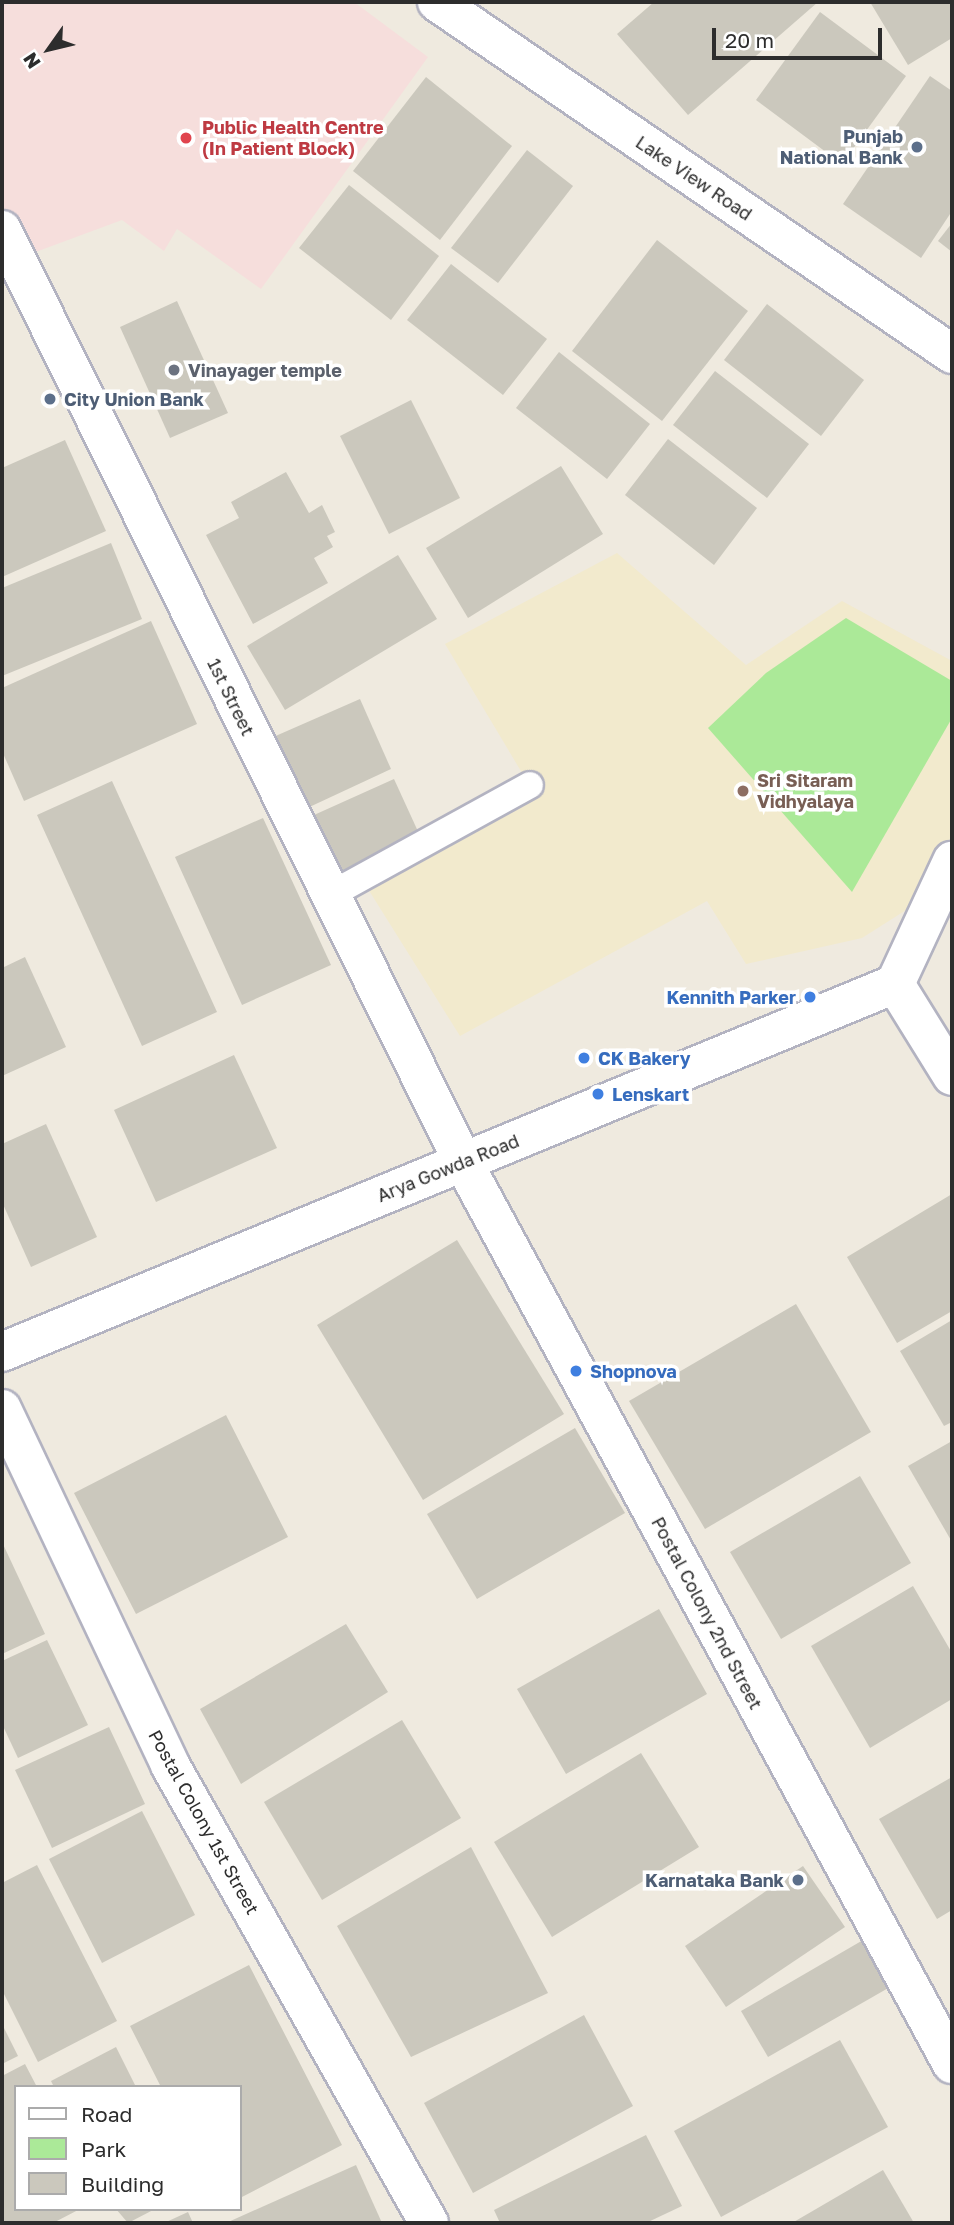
<!DOCTYPE html>
<style>
body{margin:0}
#map{position:relative;width:954px;height:2225px;overflow:hidden;background:#efeadf;font-family:"Golos Text",sans-serif}
div>[style]{position:absolute}
.education>*{inset:0;background:#f2eacd}
.medical>*{inset:0;background:#f6dedc}
.green>*{inset:0;background:#abe998}
.building>*{inset:0;background:#cbc8bd}
.roads{filter:drop-shadow(2px 0 #b3b3c1) drop-shadow(-2px 0 #b3b3c1) drop-shadow(0 2px #b3b3c1) drop-shadow(0 -2px #b3b3c1)}
.lane>*{height:26px;margin:-13px;padding:0 13px;transform-origin:13px;border-radius:13px;background:#fff}
.street>*{height:38px;margin:-19px;padding:0 19px;transform-origin:19px;border-radius:19px;background:#fff}
.secondary>*{height:38px;margin:-19px;padding:0 19px;transform-origin:19px;border-radius:19px;background:#fff}
.dots>*{width:19px;height:19px;translate:-50% -50%;box-sizing:border-box;border:4px solid #fff;border-radius:50%}
span{translate:-50% -50%;white-space:nowrap;text-align:center;line-height:1.15;-webkit-text-stroke:7px #fff;paint-order:stroke}
.health-label{font-size:18px;color:#be3a42;font-weight:700}
.left{translate:0 -50%;text-align:left}
.service-label{font-size:18px;color:#4e5e75;font-weight:700}
.right{translate:-100% -50%;text-align:right}
.street-label{font-size:18px;color:#2d2d2d}
.worship-label{font-size:18px;color:#5b616d;font-weight:700}
.education-label{font-size:18px;color:#785e54;font-weight:700}
.shop-label{font-size:18px;color:#366cbe;font-weight:700}
.frame{position:absolute;inset:0;border:4px solid #2d2d2d;pointer-events:none}
.legend{position:absolute;left:14px;top:2085px;width:228px;height:126px;box-sizing:border-box;background:#fff;border:2px solid #ababab;margin:0;padding:9px 12px;list-style:none;font-size:21px;color:#2d2d2d}
.legend li{display:flex;align-items:center;gap:14px;height:35px}
.legend b{width:35px;border:2px solid #ababab}
.north{position:absolute;left:14px;top:14px;width:70px;height:70px;-webkit-text-stroke:5px #fff;paint-order:stroke;rotate:236deg;font-size:19px;font-weight:700;line-height:28px;text-align:center;color:#2d2d2d}
.north::after{content:'';display:block;margin:auto;width:24px;height:32px;background:#2d2d2d;clip-path:polygon(50% 0,100% 100%,50% 72%,0 100%)}
.scale{position:absolute;left:712px;top:28px;width:170px;height:32px;box-sizing:border-box;border:4px solid #2d2d2d;border-top:0;padding-left:9px;font-size:21px;line-height:24px;white-space:nowrap;color:#2d2d2d;-webkit-text-stroke:5px #fff;paint-order:stroke}
</style>
<div id="map">
<div class="education">
<div style="clip-path:polygon(617px 553px,746px 665px,842px 601px,952px 661px,952px 834px,925px 898px,862px 938px,746px 964px,707px 901px,460px 1036px,368px 889px,537px 798px,445px 644px)"></div>
</div>
<div class="medical">
<div style="clip-path:polygon(2px 2px,354px 2px,428px 57px,261px 289px,177px 229px,164px 251px,122px 220px,14px 260px,2px 228px)"></div>
</div>
<div class="green">
<div style="clip-path:polygon(846px 618px,952px 681px,952px 718px,852px 892px,708px 728px,766px 673px)"></div>
</div>
<div class="building">
<div style="clip-path:polygon(654px 2px,818px 2px,688px 115px,617px 34px)"></div>
<div style="clip-path:polygon(870px 2px,952px 2px,952px 38px,908px 65px)"></div>
<div style="clip-path:polygon(820px 12px,906px 76px,842px 164px,756px 100px)"></div>
<div style="clip-path:polygon(930px 76px,952px 91px,952px 211px,921px 258px,843px 204px)"></div>
<div style="clip-path:polygon(426px 77px,512px 146px,440px 240px,353px 171px)"></div>
<div style="clip-path:polygon(527px 150px,573px 186px,498px 283px,451px 248px)"></div>
<div style="clip-path:polygon(349px 185px,439px 256px,391px 320px,299px 248px)"></div>
<div style="clip-path:polygon(952px 223px,952px 252px,938px 241px)"></div>
<div style="clip-path:polygon(657px 240px,748px 311px,662px 421px,572px 351px)"></div>
<div style="clip-path:polygon(451px 264px,547px 339px,503px 395px,407px 320px)"></div>
<div style="clip-path:polygon(177px 301px,228px 413px,170px 438px,120px 327px)"></div>
<div style="clip-path:polygon(767px 304px,864px 380px,821px 436px,724px 360px)"></div>
<div style="clip-path:polygon(559px 352px,650px 424px,607px 479px,516px 408px)"></div>
<div style="clip-path:polygon(715px 371px,809px 444px,767px 498px,673px 425px)"></div>
<div style="clip-path:polygon(411px 400px,460px 498px,389px 534px,340px 436px)"></div>
<div style="clip-path:polygon(668px 439px,757px 508px,714px 565px,625px 495px)"></div>
<div style="clip-path:polygon(65px 440px,106px 531px,2px 577px,2px 468px)"></div>
<div style="clip-path:polygon(561px 466px,603px 534px,468px 618px,426px 548px)"></div>
<div style="clip-path:polygon(286px 472px,309px 513px,322px 505px,335px 532px,327px 536px,333px 547px,314px 558px,328px 583px,253px 624px,206px 535px,239px 518px,231px 502px)"></div>
<div style="clip-path:polygon(111px 543px,142px 619px,2px 676px,2px 588px)"></div>
<div style="clip-path:polygon(398px 555px,437px 619px,285px 710px,247px 646px)"></div>
<div style="clip-path:polygon(151px 621px,197px 724px,24px 801px,2px 751px,2px 688px)"></div>
<div style="clip-path:polygon(360px 699px,391px 769px,303px 810px,271px 738px)"></div>
<div style="clip-path:polygon(394px 779px,421px 838px,342px 874px,314px 815px)"></div>
<div style="clip-path:polygon(112px 781px,217px 1012px,142px 1046px,37px 815px)"></div>
<div style="clip-path:polygon(263px 818px,331px 965px,242px 1005px,175px 857px)"></div>
<div style="clip-path:polygon(25px 957px,66px 1047px,2px 1076px,2px 968px)"></div>
<div style="clip-path:polygon(234px 1055px,277px 1148px,156px 1202px,114px 1110px)"></div>
<div style="clip-path:polygon(46px 1124px,97px 1237px,31px 1267px,2px 1202px,2px 1144px)"></div>
<div style="clip-path:polygon(952px 1194px,952px 1311px,897px 1343px,847px 1257px)"></div>
<div style="clip-path:polygon(457px 1240px,564px 1414px,423px 1500px,317px 1325px)"></div>
<div style="clip-path:polygon(796px 1304px,871px 1432px,705px 1529px,629px 1401px)"></div>
<div style="clip-path:polygon(952px 1320px,952px 1422px,944px 1426px,900px 1351px)"></div>
<div style="clip-path:polygon(226px 1415px,288px 1537px,136px 1614px,74px 1493px)"></div>
<div style="clip-path:polygon(575px 1428px,625px 1513px,477px 1599px,427px 1514px)"></div>
<div style="clip-path:polygon(952px 1441px,952px 1542px,908px 1466px)"></div>
<div style="clip-path:polygon(860px 1476px,911px 1563px,781px 1639px,730px 1552px)"></div>
<div style="clip-path:polygon(2px 1542px,45px 1634px,2px 1654px)"></div>
<div style="clip-path:polygon(913px 1586px,952px 1653px,952px 1699px,870px 1748px,811px 1646px)"></div>
<div style="clip-path:polygon(659px 1609px,707px 1694px,566px 1774px,517px 1689px)"></div>
<div style="clip-path:polygon(346px 1624px,388px 1692px,241px 1784px,200px 1709px)"></div>
<div style="clip-path:polygon(47px 1640px,88px 1725px,18px 1758px,2px 1724px,2px 1661px)"></div>
<div style="clip-path:polygon(402px 1720px,461px 1818px,322px 1900px,264px 1802px)"></div>
<div style="clip-path:polygon(109px 1727px,145px 1804px,52px 1848px,15px 1770px)"></div>
<div style="clip-path:polygon(641px 1753px,699px 1847px,552px 1937px,494px 1842px)"></div>
<div style="clip-path:polygon(952px 1777px,952px 1910px,937px 1919px,879px 1819px)"></div>
<div style="clip-path:polygon(142px 1811px,195px 1915px,102px 1963px,49px 1859px)"></div>
<div style="clip-path:polygon(471px 1847px,548px 1993px,411px 2057px,337px 1926px)"></div>
<div style="clip-path:polygon(37px 1865px,117px 2021px,38px 2062px,2px 1990px,2px 1883px)"></div>
<div style="clip-path:polygon(803px 1866px,845px 1927px,726px 2007px,685px 1946px)"></div>
<div style="clip-path:polygon(870px 1936px,897px 1983px,768px 2057px,741px 2011px)"></div>
<div style="clip-path:polygon(249px 1965px,342px 2145px,240px 2198px,240px 2087px,161px 2087px,130px 2026px)"></div>
<div style="clip-path:polygon(584px 2015px,633px 2106px,473px 2193px,424px 2103px)"></div>
<div style="clip-path:polygon(2px 2024px,18px 2056px,2px 2064px)"></div>
<div style="clip-path:polygon(840px 2040px,888px 2127px,721px 2217px,674px 2131px)"></div>
<div style="clip-path:polygon(116px 2047px,136px 2087px,54px 2087px,51px 2081px)"></div>
<div style="clip-path:polygon(25px 2064px,37px 2087px,16px 2087px,16px 2209px,80px 2209px,53px 2223px,2px 2223px,2px 2076px)"></div>
<div style="clip-path:polygon(646px 2135px,682px 2206px,646px 2223px,500px 2223px,494px 2210px)"></div>
<div style="clip-path:polygon(356px 2165px,382px 2223px,226px 2223px)"></div>
<div style="clip-path:polygon(883px 2170px,914px 2223px,792px 2223px)"></div>
<div style="clip-path:polygon(116px 2209px,155px 2209px,128px 2223px)"></div>
<div style="clip-path:polygon(188px 2212px,193px 2223px,164px 2223px)"></div>
</div>
<div class="roads">
<div class="lane">
<div style="left:330px;top:895px;width:228px;rotate:-28.8deg"></div>
</div>
<div class="street">
<div style="left:2px;top:230px;width:1040px;rotate:63.68deg"></div>
<div style="left:463px;top:1162px;width:1026px;rotate:61.54deg"></div>
<div style="left:2px;top:1409px;width:394px;rotate:64.7deg"></div>
<div style="left:170px;top:1765px;width:526px;rotate:60.51deg"></div>
</div>
<div class="secondary">
<div style="left:437px;top:2px;width:624px;rotate:34.35deg"></div>
<div style="left:895px;top:984px;width:136px;rotate:-65.1deg"></div>
<div style="left:895px;top:984px;width:108px;rotate:58.2deg"></div>
<div style="left:2px;top:1352px;width:966px;rotate:-22.4deg"></div>
</div>
</div>
<div class="dots">
<div style="left:186px;top:138px;background:#e0444e"></div>
<div style="left:917px;top:147px;background:#5c6f8a"></div>
<div style="left:174px;top:370px;background:#6b7280"></div>
<div style="left:50px;top:399px;background:#5c6f8a"></div>
<div style="left:743px;top:791px;background:#8d6e63"></div>
<div style="left:810px;top:997px;background:#3f7fe0"></div>
<div style="left:584px;top:1058px;background:#3f7fe0"></div>
<div style="left:598px;top:1094px;background:#3f7fe0"></div>
<div style="left:576px;top:1371px;background:#3f7fe0"></div>
<div style="left:798px;top:1880px;background:#5c6f8a"></div>
</div>
<div class="health-label">
<span class="left" style="left:202px;top:138px">Public Health Centre<br>(In Patient Block)</span>
</div>
<div class="service-label">
<span class="right" style="left:903px;top:147px">Punjab<br>National Bank</span>
<span class="left" style="left:64px;top:399px">City Union Bank</span>
<span class="right" style="left:784px;top:1880px">Karnataka Bank</span>
</div>
<div class="street-label">
<span style="left:694px;top:178px;rotate:34deg">Lake View Road</span>
<span style="left:231px;top:697px;rotate:64deg">1st Street</span>
<span style="left:448px;top:1168px;rotate:-22deg">Arya Gowda Road</span>
<span style="left:707px;top:1613px;rotate:62deg">Postal Colony 2nd Street</span>
<span style="left:204px;top:1822px;rotate:61deg">Postal Colony 1st Street</span>
</div>
<div class="worship-label">
<span class="left" style="left:188px;top:370px">Vinayager temple</span>
</div>
<div class="education-label">
<span class="left" style="left:757px;top:791px">Sri Sitaram<br>Vidhyalaya</span>
</div>
<div class="shop-label">
<span class="right" style="left:796px;top:997px">Kennith Parker</span>
<span class="left" style="left:598px;top:1058px">CK Bakery</span>
<span class="left" style="left:612px;top:1094px">Lenskart</span>
<span class="left" style="left:590px;top:1371px">Shopnova</span>
</div>
<div class="frame"></div>
<ul class="legend">
<li><b style="height:9px;background:#fff"></b>Road</li>
<li><b style="height:19px;background:#abe998"></b>Park</li>
<li><b style="height:19px;background:#cbc8bd"></b>Building</li>
</ul>
<div class="north">N</div>
<div class="scale">20 m</div>
</div>
